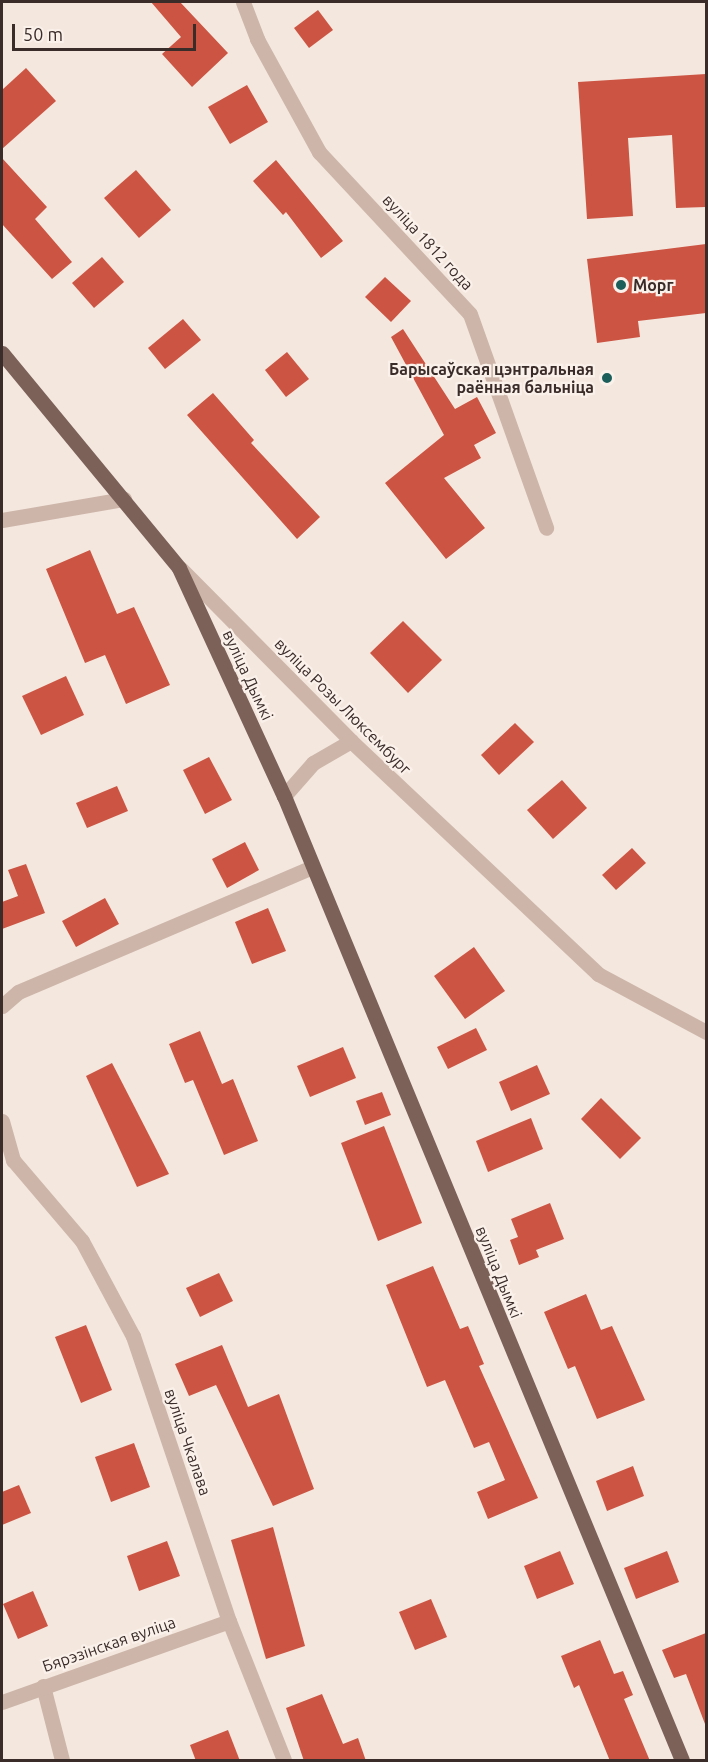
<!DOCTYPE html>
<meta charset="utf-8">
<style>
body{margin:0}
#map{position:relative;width:708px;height:1762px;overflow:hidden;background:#f4e7de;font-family:Ubuntu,sans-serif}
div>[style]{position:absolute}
.building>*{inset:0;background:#cc5443}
.minor>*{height:15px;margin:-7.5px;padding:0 7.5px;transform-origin:7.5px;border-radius:7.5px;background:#cdb5a9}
.major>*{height:15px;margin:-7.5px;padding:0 7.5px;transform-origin:7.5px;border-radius:7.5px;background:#7c6159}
.dots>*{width:16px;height:16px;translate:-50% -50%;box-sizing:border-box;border:3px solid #fbf1eb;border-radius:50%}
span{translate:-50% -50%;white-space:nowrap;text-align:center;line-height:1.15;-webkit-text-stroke:4.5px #fbf1eb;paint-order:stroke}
.street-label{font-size:16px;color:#3a2c29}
.poi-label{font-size:16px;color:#3a2c29;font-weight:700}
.left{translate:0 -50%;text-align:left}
.right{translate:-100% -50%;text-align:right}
.frame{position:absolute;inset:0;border:3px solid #3a2c29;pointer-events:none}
.scale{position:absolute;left:12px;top:24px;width:184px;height:27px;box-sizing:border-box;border:3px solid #3a2c29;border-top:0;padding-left:8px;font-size:18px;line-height:21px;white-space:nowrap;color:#3a2c29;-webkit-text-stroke:4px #fbf1eb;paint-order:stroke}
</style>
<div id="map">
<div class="building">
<div style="clip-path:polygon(151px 2px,180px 2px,228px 53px,192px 87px,162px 54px,181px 37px)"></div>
<div style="clip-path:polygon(318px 10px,333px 30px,309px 48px,294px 28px)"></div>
<div style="clip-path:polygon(26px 68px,56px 101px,2px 149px,2px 90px)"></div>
<div style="clip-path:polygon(706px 74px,706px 207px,676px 208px,672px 135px,628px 138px,633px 216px,587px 219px,578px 82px)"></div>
<div style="clip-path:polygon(247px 85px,268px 122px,230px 144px,208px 107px)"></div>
<div style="clip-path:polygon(2px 158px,47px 207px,35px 219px,72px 262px,52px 279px,2px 224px)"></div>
<div style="clip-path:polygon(276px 160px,343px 241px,321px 258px,286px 212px,283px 215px,253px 181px)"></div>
<div style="clip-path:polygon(136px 170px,171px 210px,139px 238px,104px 198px)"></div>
<div style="clip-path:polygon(706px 244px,706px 313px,638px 321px,640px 337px,597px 343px,587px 259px)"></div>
<div style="clip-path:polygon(102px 257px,124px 282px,94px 308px,72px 283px)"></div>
<div style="clip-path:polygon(385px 277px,411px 301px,391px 322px,365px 297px)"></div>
<div style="clip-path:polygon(183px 319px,201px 340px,165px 369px,148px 348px)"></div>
<div style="clip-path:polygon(403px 329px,455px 409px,477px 397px,496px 433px,474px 445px,481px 458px,444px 478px,485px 528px,446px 559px,385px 483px,444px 435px,391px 337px)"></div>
<div style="clip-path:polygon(287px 352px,309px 379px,286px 397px,265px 370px)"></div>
<div style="clip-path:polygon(213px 393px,254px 440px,251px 443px,320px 517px,297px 539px,187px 415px)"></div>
<div style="clip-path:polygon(90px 550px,117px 614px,134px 607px,170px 685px,126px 704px,105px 655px,85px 663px,46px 569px)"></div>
<div style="clip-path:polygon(403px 621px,442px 660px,408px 693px,370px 653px)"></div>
<div style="clip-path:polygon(66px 676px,84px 715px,41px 735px,22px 696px)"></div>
<div style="clip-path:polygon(515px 723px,534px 742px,499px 775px,481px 755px)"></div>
<div style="clip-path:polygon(209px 757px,232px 800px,205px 814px,183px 770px)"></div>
<div style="clip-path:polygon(562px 780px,587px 808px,553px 839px,527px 810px)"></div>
<div style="clip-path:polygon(117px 786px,128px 811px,87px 828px,76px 803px)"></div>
<div style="clip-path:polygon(245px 842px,259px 870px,227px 888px,212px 859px)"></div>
<div style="clip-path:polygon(632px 848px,646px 863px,616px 890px,602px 875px)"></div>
<div style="clip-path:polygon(26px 864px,45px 913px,2px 929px,2px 902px,18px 896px,8px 870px)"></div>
<div style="clip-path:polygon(105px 898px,119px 924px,76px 947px,62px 921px)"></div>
<div style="clip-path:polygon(268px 908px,286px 951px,252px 964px,235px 922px)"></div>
<div style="clip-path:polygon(474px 947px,505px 991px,465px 1019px,434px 976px)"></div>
<div style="clip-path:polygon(476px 1028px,487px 1050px,448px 1069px,437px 1047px)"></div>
<div style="clip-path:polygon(200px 1031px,222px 1084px,233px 1079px,258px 1141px,224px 1155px,193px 1080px,185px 1083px,169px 1044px)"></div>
<div style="clip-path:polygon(343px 1047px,356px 1078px,310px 1097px,297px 1066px)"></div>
<div style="clip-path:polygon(112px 1063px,169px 1174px,137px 1187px,86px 1076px)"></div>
<div style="clip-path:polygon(537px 1065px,550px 1094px,511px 1111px,499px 1082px)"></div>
<div style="clip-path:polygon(382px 1092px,391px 1115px,365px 1125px,356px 1101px)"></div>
<div style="clip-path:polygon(601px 1098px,641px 1138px,620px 1159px,581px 1119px)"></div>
<div style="clip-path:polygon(531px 1118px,543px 1149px,488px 1172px,476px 1141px)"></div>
<div style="clip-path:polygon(384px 1126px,422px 1223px,378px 1241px,341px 1143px)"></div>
<div style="clip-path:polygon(550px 1203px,564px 1239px,536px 1250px,539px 1257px,519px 1265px,510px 1240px,518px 1237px,511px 1219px)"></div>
<div style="clip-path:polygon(433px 1266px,460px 1329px,468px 1326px,484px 1364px,479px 1366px,538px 1498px,488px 1519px,477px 1492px,505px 1480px,489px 1442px,474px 1448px,445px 1380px,427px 1387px,386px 1285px)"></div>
<div style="clip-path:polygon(219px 1273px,233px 1301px,200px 1317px,186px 1288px)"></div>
<div style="clip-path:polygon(586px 1294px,601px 1330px,612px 1326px,645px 1400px,597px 1419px,575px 1366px,568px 1369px,544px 1312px)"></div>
<div style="clip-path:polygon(86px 1325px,112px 1390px,81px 1403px,55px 1337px)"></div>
<div style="clip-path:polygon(222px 1345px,248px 1407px,279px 1394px,314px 1489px,273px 1506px,216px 1385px,189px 1396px,175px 1364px)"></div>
<div style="clip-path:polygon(134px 1443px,150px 1487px,111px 1502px,95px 1457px)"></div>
<div style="clip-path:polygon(633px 1466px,644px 1496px,607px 1511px,596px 1481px)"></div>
<div style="clip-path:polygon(19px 1485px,31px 1513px,2px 1525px,2px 1492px)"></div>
<div style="clip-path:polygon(273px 1527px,305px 1646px,266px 1659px,231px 1540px)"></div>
<div style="clip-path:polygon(167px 1541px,180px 1576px,139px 1591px,127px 1556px)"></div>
<div style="clip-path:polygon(560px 1551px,574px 1584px,537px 1599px,524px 1566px)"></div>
<div style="clip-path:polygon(667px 1551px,679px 1582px,636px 1599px,624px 1568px)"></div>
<div style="clip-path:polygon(33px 1591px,48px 1626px,18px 1639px,3px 1604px)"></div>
<div style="clip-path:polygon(431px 1599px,447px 1637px,415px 1650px,399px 1612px)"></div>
<div style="clip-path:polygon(706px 1633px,706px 1724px,705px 1724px,686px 1674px,674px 1678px,662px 1650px)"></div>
<div style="clip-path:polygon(600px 1640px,614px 1674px,623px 1671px,633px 1695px,624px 1699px,650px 1761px,610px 1761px,579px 1685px,574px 1688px,561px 1656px)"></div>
<div style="clip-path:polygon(322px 1694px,343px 1744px,358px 1738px,366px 1761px,304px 1761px,286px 1708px)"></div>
<div style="clip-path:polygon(228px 1730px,240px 1761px,196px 1761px,190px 1745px)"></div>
</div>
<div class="minor">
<div style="left:243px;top:2px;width:40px;rotate:69deg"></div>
<div style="left:257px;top:39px;width:129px;rotate:61.2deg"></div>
<div style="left:319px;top:152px;width:221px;rotate:47deg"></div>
<div style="left:470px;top:314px;width:227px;rotate:70.4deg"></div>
<div style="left:2px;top:520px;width:124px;rotate:-9.8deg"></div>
<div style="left:181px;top:569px;width:242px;rotate:45.3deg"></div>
<div style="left:351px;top:741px;width:340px;rotate:43.3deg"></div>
<div style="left:598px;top:974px;width:123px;rotate:28.2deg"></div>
<div style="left:284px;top:796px;width:44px;rotate:-48.7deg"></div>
<div style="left:313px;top:763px;width:44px;rotate:-30.1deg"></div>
<div style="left:2px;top:1006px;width:21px;rotate:-41deg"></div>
<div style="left:18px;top:992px;width:320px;rotate:-23deg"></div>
<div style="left:2px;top:1121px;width:41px;rotate:74.2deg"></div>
<div style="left:13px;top:1160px;width:106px;rotate:49.6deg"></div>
<div style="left:82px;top:1241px;width:108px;rotate:61.8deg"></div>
<div style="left:133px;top:1336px;width:301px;rotate:71.4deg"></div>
<div style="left:229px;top:1621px;width:149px;rotate:68.4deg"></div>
<div style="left:43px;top:1686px;width:76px;rotate:75.6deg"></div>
<div style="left:2px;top:1702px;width:241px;rotate:-19.6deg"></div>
</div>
<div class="major">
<div style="left:2px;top:353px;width:278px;rotate:50.5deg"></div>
<div style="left:179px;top:568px;width:251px;rotate:65.3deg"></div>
<div style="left:284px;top:796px;width:1043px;rotate:67.57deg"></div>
</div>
<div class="dots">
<div style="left:621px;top:285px;background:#1c5e5a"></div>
<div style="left:607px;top:378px;background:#1c5e5a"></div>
</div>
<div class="street-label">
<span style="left:428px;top:242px;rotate:47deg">вуліца 1812 года</span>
<span style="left:248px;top:675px;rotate:65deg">вуліца Дымкі</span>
<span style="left:343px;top:706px;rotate:45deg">вуліца Розы Люксембург</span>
<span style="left:499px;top:1272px;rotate:68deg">вуліца Дымкі</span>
<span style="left:188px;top:1442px;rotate:71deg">вуліца Чкалава</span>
<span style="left:109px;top:1644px;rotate:-19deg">Бярэзінская вуліца</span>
</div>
<div class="poi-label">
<span class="left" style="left:633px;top:285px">Морг</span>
<span class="right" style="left:594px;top:378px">Барысаўская цэнтральная<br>раённая бальніца</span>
</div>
<div class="frame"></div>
<div class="scale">50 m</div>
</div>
